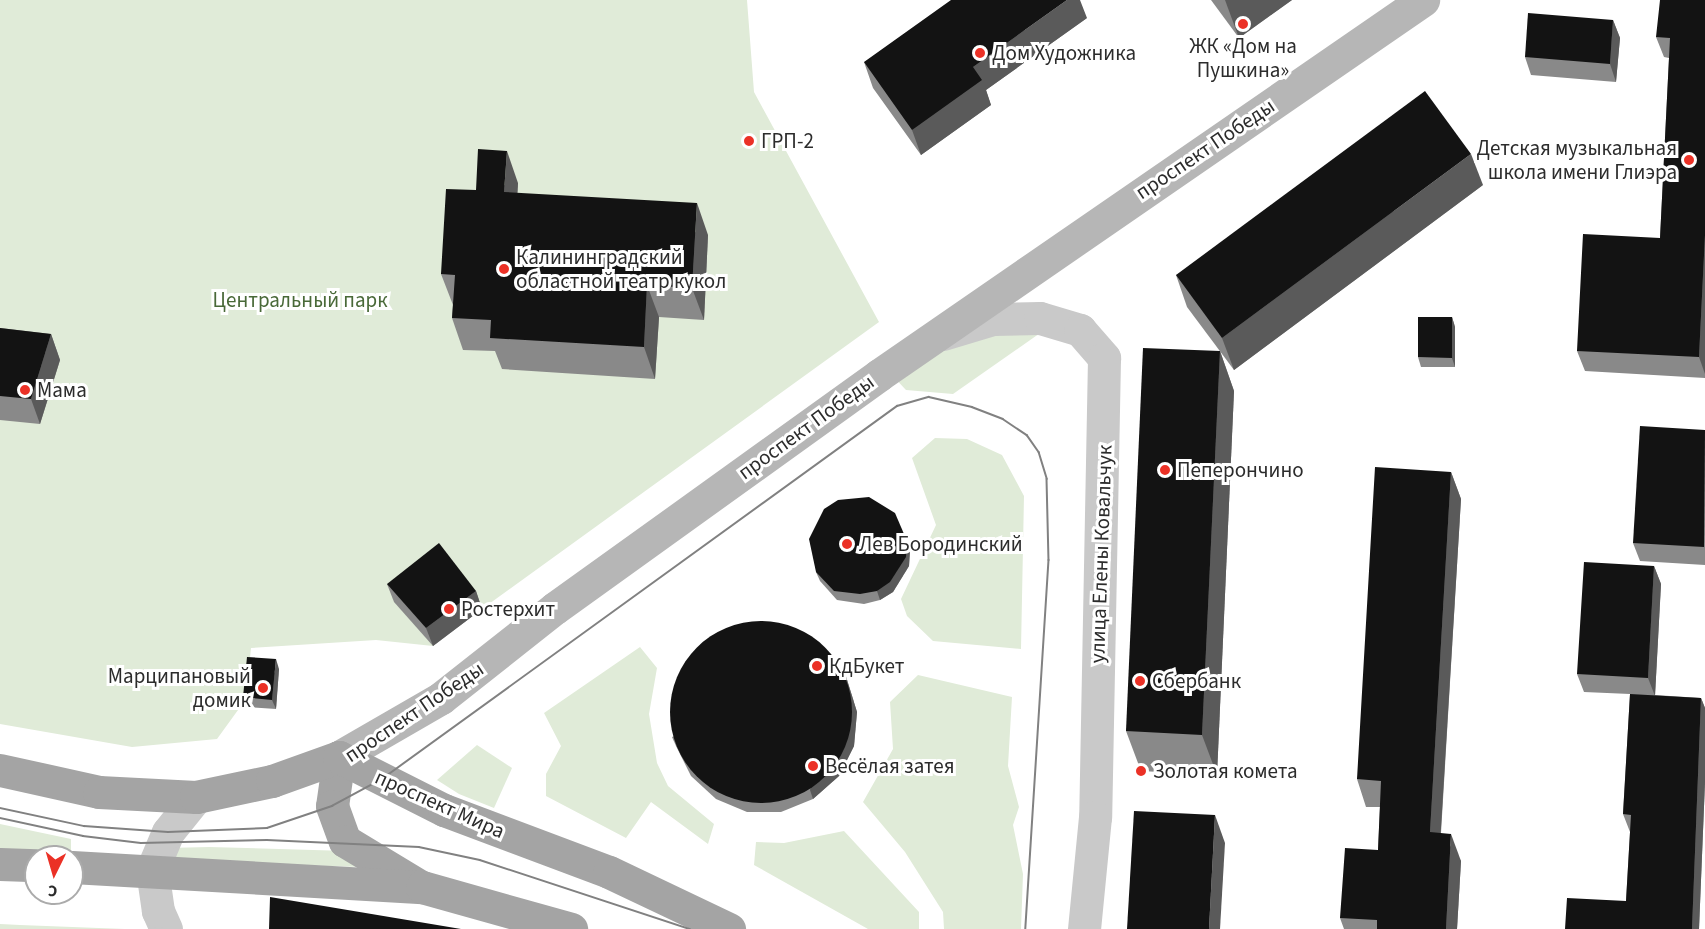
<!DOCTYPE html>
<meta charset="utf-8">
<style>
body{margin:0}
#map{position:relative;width:1705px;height:929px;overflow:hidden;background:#fff;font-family:"Source Sans 3",sans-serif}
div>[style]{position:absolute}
.green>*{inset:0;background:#e0ebd8}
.street>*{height:33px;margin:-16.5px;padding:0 16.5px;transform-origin:16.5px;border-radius:16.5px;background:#c9c9c9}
.secondary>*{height:33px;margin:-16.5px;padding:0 16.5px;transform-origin:16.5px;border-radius:16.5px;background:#b6b6b6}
.primary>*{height:33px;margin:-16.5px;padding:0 16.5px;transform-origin:16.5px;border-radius:16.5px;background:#a4a4a4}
.tram>*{height:1.5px;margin:-0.75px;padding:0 0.75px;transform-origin:0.75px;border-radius:0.75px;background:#818181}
.wall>*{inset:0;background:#898989}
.shaded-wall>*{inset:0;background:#5a5a5a}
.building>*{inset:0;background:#131313}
.round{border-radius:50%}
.dots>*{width:16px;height:16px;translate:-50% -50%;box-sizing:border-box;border:3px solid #fff;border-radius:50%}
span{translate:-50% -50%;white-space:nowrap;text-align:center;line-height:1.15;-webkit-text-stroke:6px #fff;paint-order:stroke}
.poi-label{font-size:21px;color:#2c2c2c}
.left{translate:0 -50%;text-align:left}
.right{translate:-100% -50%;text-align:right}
.street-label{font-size:21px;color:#2c2c2c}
.park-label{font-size:21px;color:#496938}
.north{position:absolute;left:24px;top:845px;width:60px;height:60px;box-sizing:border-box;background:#fff;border:2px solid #ababab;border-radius:50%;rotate:185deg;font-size:16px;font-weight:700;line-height:24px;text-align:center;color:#2c2c2c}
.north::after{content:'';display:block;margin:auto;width:21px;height:27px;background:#eb3126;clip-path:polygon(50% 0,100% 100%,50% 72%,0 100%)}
</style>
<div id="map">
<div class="green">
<div style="clip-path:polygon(0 0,747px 0,754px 92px,879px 322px,482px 609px,445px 562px,433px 646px,376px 640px,251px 648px,246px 699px,217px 739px,132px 747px,0 724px)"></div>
<div style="clip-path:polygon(1043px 331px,953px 394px,906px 390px,892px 375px,954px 338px)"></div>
<div style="clip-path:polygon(935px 438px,967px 439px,1002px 455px,1024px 496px,1021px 649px,933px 641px,907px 616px,901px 599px,936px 525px,912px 458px)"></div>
<div style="clip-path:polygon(640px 647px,657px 668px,649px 714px,657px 763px,668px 786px,714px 824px,708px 844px,651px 802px,626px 838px,546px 796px,546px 774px,561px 746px,544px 713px)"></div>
<div style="clip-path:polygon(918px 675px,1012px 697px,1008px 766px,1019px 807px,1013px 825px,1023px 874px,1021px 929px,944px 929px,943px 912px,905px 852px,863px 802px,893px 749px,890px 702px)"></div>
<div style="clip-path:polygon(477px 745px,512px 768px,494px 808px,459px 794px,437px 780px)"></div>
<div style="clip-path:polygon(0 824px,71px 839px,71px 856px,0 852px)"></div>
<div style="clip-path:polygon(844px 831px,919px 912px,919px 929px,868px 929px,754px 865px,756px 842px,784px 843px)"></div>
<div style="clip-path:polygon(209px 847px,347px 851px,361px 867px,166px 861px,167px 848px)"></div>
<div style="clip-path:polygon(0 924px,20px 925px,125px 929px,0 929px)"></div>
</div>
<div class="street">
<div style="left:943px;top:334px;width:52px;rotate:-16.7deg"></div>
<div style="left:993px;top:319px;width:47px;rotate:-1.2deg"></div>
<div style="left:1040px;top:318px;width:42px;rotate:16.7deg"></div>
<div style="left:1080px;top:330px;width:37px;rotate:49deg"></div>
<div style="left:1104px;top:358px;width:459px;rotate:91.1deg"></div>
<div style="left:1095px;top:817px;width:113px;rotate:95.6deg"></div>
<div style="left:166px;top:929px;width:20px;rotate:-114deg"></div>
<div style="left:158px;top:911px;width:41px;rotate:-98.3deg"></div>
<div style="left:152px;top:870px;width:41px;rotate:-67.2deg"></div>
<div style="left:168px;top:832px;width:45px;rotate:-51.3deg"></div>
</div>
<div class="secondary">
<div style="left:339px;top:757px;width:118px;rotate:-30deg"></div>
<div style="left:441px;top:698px;width:145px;rotate:-38.3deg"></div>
<div style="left:555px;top:608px;width:399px;rotate:-35.7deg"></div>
<div style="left:879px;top:375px;width:661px;rotate:-34.58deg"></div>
</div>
<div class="primary">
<div style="left:339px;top:757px;width:49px;rotate:98.1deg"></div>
<div style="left:332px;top:806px;width:37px;rotate:70deg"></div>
<div style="left:345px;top:841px;width:85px;rotate:31.1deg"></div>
<div style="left:0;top:770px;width:101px;rotate:12.5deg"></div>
<div style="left:99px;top:792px;width:97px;rotate:3deg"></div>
<div style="left:196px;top:797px;width:78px;rotate:-11.9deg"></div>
<div style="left:272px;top:781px;width:71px;rotate:-19.7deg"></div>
<div style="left:339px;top:757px;width:118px;rotate:26.8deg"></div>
<div style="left:444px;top:810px;width:176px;rotate:20.6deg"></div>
<div style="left:609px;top:872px;width:133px;rotate:25.4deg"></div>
<div style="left:0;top:864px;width:36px;rotate:2deg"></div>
<div style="left:72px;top:867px;width:351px;rotate:3.3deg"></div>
<div style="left:422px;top:887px;width:155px;rotate:15.7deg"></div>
</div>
<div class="tram">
<div style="left:0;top:808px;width:86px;rotate:12.1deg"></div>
<div style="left:84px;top:826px;width:84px;rotate:4.1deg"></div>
<div style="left:168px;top:832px;width:99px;rotate:-2.3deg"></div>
<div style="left:267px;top:828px;width:69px;rotate:-18.7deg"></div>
<div style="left:332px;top:806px;width:57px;rotate:-28.4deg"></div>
<div style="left:382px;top:779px;width:636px;rotate:-35.91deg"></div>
<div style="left:897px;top:406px;width:33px;rotate:-16deg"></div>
<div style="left:929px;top:397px;width:44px;rotate:13.1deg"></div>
<div style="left:972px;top:407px;width:33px;rotate:21deg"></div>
<div style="left:1003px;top:419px;width:29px;rotate:34deg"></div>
<div style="left:1027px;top:435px;width:21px;rotate:55deg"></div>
<div style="left:1039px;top:452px;width:28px;rotate:73deg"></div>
<div style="left:1047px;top:479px;width:81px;rotate:88.6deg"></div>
<div style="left:1049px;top:560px;width:370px;rotate:93.6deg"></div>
<div style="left:0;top:818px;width:85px;rotate:12.2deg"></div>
<div style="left:83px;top:836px;width:58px;rotate:6.9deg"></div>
<div style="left:141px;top:843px;width:126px;rotate:-1.4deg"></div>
<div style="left:267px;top:840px;width:152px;rotate:2.6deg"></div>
<div style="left:419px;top:847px;width:62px;rotate:12deg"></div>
<div style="left:480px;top:860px;width:221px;rotate:18.2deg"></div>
</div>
<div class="wall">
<div style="clip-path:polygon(1211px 0,1292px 0,1239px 38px)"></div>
<div style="clip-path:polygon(1705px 0,1705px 378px,1585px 371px,1577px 351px,1660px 238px,1669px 58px,1664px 57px,1656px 37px)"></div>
<div style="clip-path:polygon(1087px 18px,986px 90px,991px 105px,921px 155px,873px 88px,864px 62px)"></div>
<div style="clip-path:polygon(1613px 20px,1620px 38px,1616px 82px,1531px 75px,1525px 57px)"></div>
<div style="clip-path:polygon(518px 183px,517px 193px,708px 235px,704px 320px,659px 317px,655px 379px,502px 369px,495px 351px,463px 350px,452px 318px,453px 305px,441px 274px,476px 190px)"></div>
<div style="clip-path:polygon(1483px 185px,1234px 370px,1187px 307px,1176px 275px)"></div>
<div style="clip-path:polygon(1452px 317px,1455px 327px,1455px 367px,1421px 367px,1418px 357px)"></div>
<div style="clip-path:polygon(0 328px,51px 334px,60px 360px,40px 424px,0 420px)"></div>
<div style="clip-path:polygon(1220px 351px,1234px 391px,1217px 775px,1141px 771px,1126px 731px)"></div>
<div style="clip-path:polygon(1705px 430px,1705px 565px,1640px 561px,1633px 543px)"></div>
<div style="clip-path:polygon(1451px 472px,1461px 499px,1441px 833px,1461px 861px,1457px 929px,1344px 929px,1340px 918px,1378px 850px,1380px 807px,1366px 807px,1357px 779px)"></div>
<div style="clip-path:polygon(910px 550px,909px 566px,893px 592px,880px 600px,864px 604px,837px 600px,820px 581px,816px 572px)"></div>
<div style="clip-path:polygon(1654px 566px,1661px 584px,1655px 695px,1701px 698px,1705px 708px,1705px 782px,1699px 929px,1565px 929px,1626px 901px,1630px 832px,1623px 814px,1630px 694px,1584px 692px,1577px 674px)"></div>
<div style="clip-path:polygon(387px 584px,476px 591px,482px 609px,433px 646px,394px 602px)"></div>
<div style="clip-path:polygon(279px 669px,276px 709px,247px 707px,243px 697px)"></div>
<div style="clip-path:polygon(844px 670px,857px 712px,854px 746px,839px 776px,813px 799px,781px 812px,747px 812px,716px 799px,691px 776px,676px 746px,672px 737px)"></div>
</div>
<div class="shaded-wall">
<div style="clip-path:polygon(1067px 0,1080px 0,1087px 18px,986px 90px,991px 105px,921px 155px,912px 130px,973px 67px)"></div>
<div style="clip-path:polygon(1225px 0,1292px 0,1239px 38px)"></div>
<div style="clip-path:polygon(1613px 20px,1620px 38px,1616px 82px,1610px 64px)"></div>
<div style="clip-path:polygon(507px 151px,518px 183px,516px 224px,504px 192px)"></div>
<div style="clip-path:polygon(1471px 154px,1483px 185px,1234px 370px,1222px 338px)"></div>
<div style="clip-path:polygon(697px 203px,708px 235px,704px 320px,692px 288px)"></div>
<div style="clip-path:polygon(1705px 235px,1705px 374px,1699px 357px)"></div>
<div style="clip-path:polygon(647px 285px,659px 317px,655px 379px,644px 347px)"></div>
<div style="clip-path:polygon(1452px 317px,1455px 327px,1455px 367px,1452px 358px)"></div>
<div style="clip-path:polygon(51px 334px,60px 360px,40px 424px,31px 399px)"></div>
<div style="clip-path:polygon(1220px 351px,1234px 391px,1217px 775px,1202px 735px)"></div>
<div style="clip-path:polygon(1451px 472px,1461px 499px,1439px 860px,1430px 832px)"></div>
<div style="clip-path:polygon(907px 541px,910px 550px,909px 566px,893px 592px,880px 600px,877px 591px)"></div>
<div style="clip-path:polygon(1654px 566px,1661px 584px,1655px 696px,1648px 678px)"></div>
<div style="clip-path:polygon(476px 591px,482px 609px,433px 646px,426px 628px)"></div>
<div style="clip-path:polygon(276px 659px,279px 669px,276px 709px,272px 700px)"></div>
<div style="clip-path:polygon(844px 670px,857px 712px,854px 746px,839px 776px,813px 799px,810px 790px)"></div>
<div style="clip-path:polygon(1701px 698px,1705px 708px,1705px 782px,1699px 929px,1692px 929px)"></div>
<div style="clip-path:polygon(1215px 815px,1225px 843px,1220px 929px,1209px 929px)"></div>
<div style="clip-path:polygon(1451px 834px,1461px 861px,1457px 929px,1446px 929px)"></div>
</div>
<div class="building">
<div style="clip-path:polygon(951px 0,1067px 0,973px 67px,982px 80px,912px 130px,864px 62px)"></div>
<div style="clip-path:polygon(1660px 0,1705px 0,1705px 235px,1699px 357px,1577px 351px,1583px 234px,1660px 238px,1670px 38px,1656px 37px)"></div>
<div style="clip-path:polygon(1528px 13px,1613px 20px,1610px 64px,1525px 57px)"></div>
<div style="clip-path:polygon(1425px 91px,1471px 154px,1222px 338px,1176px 275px)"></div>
<div style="clip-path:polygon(478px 149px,507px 151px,504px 192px,697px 203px,692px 288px,647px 285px,644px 347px,490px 338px,491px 320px,452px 318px,455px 275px,441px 274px,446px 189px,476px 190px)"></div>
<div style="clip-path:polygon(1418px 317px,1452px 317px,1452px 358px,1418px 357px)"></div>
<div style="clip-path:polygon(0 328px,51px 334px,31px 399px,0 396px)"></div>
<div style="clip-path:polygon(1143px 348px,1220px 351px,1202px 735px,1126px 731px)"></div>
<div style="clip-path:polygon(1640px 426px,1705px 430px,1704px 547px,1633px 543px)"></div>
<div style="clip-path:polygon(1375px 467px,1451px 472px,1430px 832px,1451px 834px,1446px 929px,1377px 929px,1377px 920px,1340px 918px,1345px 848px,1378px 850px,1381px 781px,1357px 779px)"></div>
<div style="clip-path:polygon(869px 497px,895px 513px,907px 541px,906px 557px,890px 582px,877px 591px,860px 594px,834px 591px,816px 572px,809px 539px,824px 509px,838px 500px)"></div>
<div style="clip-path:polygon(439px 543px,476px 591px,426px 628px,387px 584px)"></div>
<div style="clip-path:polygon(1584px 562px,1654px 566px,1648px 678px,1577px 674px)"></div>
<div class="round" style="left:670px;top:621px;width:182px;height:182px"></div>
<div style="clip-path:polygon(247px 657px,276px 659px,272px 700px,243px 697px)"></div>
<div style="clip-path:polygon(1630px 694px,1701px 698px,1692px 929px,1565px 929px,1567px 898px,1626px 901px,1631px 815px,1623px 814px)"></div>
<div style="clip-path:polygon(1134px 811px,1215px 815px,1209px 929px,1127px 929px)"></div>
<div style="clip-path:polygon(270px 897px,461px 929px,269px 929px)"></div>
</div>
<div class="dots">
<div style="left:1243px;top:24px;background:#eb3126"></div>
<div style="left:980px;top:53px;background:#eb3126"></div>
<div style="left:749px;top:141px;background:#eb3126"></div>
<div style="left:1689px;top:160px;background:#eb3126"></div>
<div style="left:504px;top:269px;background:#eb3126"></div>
<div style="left:25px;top:390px;background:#eb3126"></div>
<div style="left:1165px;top:470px;background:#eb3126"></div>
<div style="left:847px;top:544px;background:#eb3126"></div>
<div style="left:449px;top:609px;background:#eb3126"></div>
<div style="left:817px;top:666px;background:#eb3126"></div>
<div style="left:1140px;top:681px;background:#eb3126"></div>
<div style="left:263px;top:688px;background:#eb3126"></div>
<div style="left:813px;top:766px;background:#eb3126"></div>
<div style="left:1141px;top:771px;background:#eb3126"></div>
</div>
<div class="poi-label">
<span style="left:1243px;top:58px">ЖК «Дом на<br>Пушкина»</span>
<span class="left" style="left:992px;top:53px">Дом Художника</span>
<span class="left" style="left:761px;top:141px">ГРП-2</span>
<span class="right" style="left:1677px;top:160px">Детская музыкальная<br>школа имени Глиэра</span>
<span class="left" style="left:516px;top:269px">Калининградский<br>областной театр кукол</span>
<span class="left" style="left:37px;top:390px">Мама</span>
<span class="left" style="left:1177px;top:470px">Пеперончино</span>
<span class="left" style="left:859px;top:544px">Лев Бородинский</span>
<span class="left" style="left:461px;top:609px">Ростерхит</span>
<span class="left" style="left:829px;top:666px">КдБукет</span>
<span class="right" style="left:251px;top:688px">Марципановый<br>домик</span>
<span class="left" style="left:1152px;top:681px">Сбербанк</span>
<span class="left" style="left:825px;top:766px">Весёлая затея</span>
<span class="left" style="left:1153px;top:771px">Золотая комета</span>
</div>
<div class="street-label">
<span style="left:1205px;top:149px;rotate:-34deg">проспект Победы</span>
<span style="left:806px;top:427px;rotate:-36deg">проспект Победы</span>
<span style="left:1101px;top:554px;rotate:-88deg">улица Елены Ковальчук</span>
<span style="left:414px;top:712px;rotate:-34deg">проспект Победы</span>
<span style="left:440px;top:804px;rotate:24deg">проспект Мира</span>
</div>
<div class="park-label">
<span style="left:300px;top:300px">Центральный парк</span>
</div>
<div class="north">С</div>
</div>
